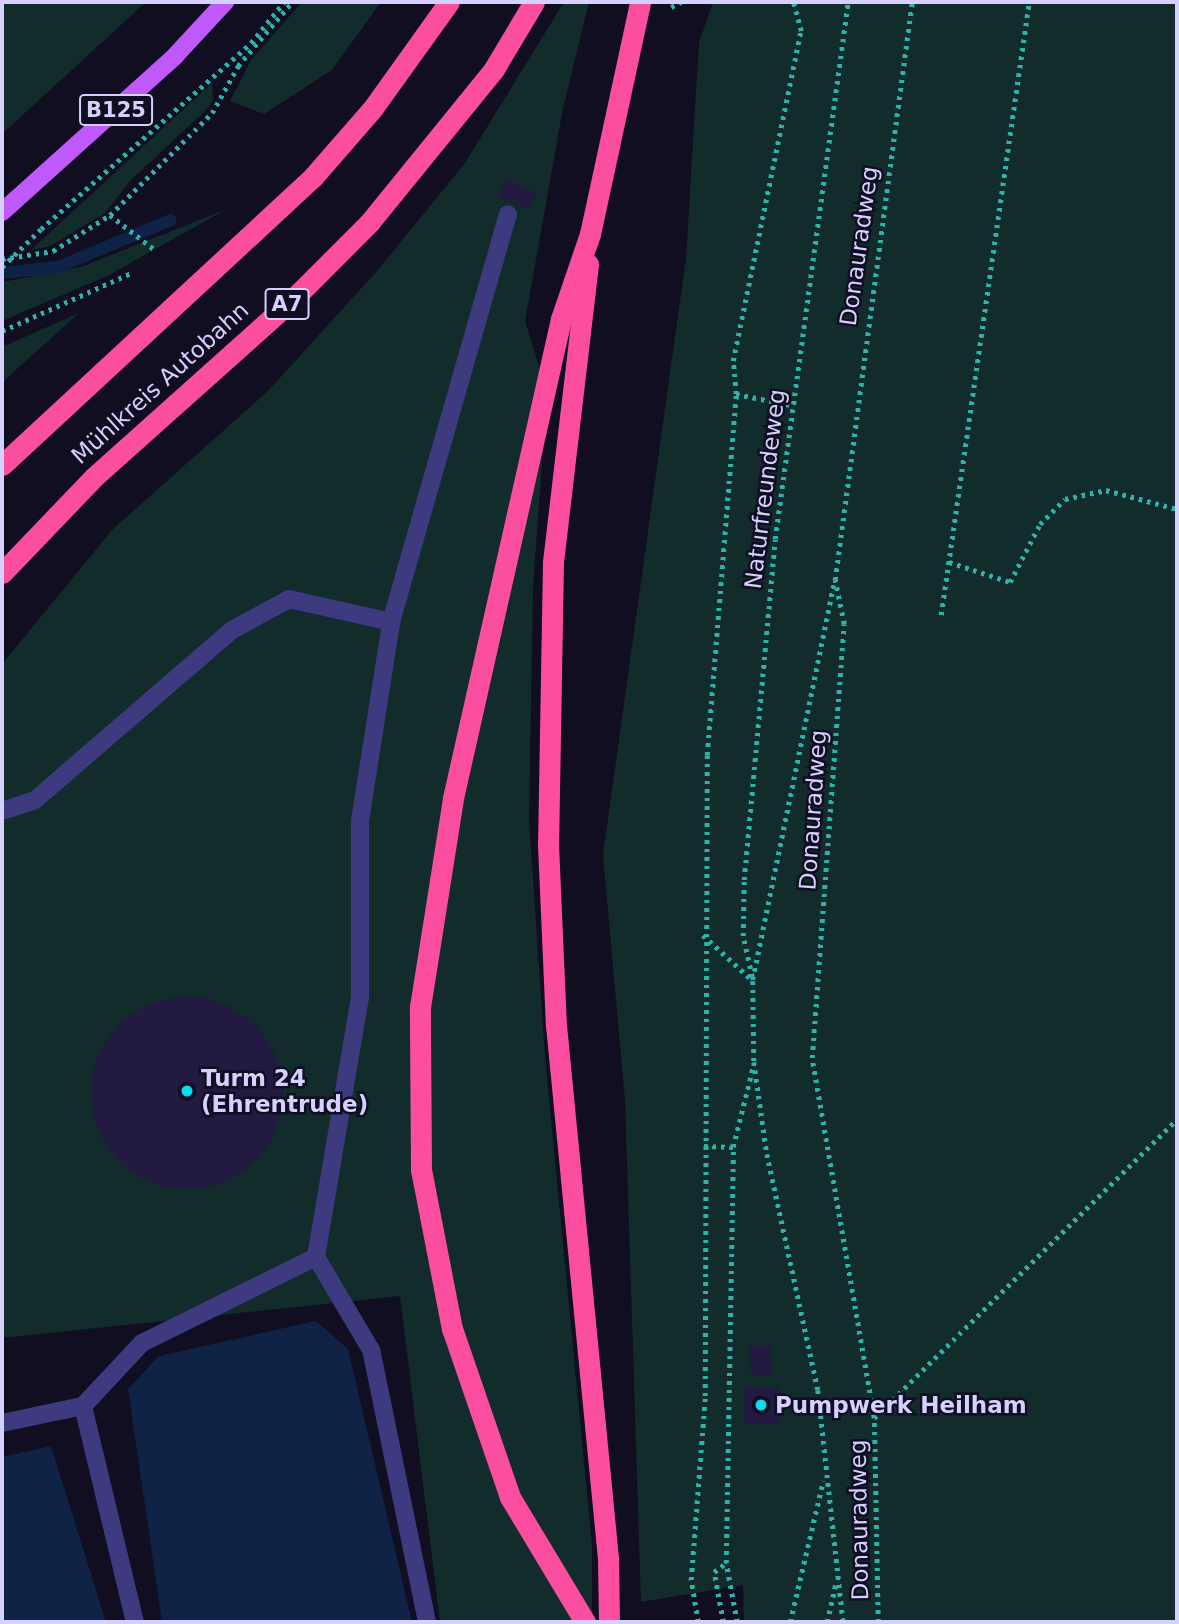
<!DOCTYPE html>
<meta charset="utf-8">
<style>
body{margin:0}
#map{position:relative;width:1179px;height:1624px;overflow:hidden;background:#110e22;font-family:"DejaVu Sans",sans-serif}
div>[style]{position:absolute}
.green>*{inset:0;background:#112c2b}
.water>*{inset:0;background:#0e2346}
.stream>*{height:12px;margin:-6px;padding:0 6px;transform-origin:6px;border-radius:6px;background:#0e2346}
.building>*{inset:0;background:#231a42}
.round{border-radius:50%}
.path>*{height:4.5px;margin-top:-2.25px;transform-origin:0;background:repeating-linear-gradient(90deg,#31b1aa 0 3.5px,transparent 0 8.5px)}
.lane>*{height:18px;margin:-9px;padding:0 9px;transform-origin:9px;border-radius:9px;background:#3d3a80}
.primary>*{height:18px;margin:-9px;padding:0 9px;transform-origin:9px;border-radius:9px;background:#bf59fb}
.highway>*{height:21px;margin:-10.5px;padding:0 10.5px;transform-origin:10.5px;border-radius:10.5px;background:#fb4ea0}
.path-bridge>*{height:4.5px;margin-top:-2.25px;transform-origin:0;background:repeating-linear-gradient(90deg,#31b1aa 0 3.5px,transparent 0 8.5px)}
.dots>*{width:19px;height:19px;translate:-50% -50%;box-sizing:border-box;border:4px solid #110e22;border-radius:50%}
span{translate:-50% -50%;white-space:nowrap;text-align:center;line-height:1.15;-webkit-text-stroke:5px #110e22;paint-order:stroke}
.shield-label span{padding:2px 5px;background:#110e22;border:2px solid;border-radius:5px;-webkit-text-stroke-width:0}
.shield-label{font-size:21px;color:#d5d0fe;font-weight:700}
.street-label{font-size:23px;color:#d5d0fe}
.poi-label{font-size:23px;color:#d5d0fe;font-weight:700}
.left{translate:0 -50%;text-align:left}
.frame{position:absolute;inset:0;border:4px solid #d5d0fe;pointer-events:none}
</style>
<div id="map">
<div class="green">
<div style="clip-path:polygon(2px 2px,146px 2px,2px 134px)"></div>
<div style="clip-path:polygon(302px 2px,381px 2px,332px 70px,264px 114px,230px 101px,251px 60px)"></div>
<div style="clip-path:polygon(564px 2px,589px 2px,563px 108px,525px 321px,547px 392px,533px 588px,529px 820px,545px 1056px,592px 1545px,592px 1622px,440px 1622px,400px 1296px,2px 1338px,2px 664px,113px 529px,268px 391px,377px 271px,465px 163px)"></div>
<div style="clip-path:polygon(713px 2px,1177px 2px,1177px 1622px,744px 1622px,743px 1585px,641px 1602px,625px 1100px,603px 855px,686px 258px,699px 43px)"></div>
<div style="clip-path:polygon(212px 83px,213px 101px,205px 111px,130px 181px,105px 213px,50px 246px,31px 250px)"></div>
<div style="clip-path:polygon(227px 209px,107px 276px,2px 321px,2px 282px,81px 267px)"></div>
<div style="clip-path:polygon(79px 313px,8px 377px,2px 384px,2px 347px)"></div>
</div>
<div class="water">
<div style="clip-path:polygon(316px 1321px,348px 1349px,412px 1622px,162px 1622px,128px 1389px,159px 1356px)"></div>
<div style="clip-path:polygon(51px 1446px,106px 1622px,2px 1622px,2px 1457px)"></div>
</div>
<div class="stream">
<div style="left:2px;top:273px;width:56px;rotate:-6.1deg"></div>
<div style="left:58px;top:267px;width:122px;rotate:-22.6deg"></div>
</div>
<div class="building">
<div style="clip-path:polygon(506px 179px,536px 193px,528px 210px,498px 196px)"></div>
<div class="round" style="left:91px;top:997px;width:192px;height:192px"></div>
<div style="clip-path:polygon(750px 1346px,770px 1346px,771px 1376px,751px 1376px)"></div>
<div style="clip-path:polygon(743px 1387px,779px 1387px,780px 1424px,744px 1424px)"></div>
</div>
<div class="path">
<div style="left:671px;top:7px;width:11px;rotate:-27deg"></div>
<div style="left:110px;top:215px;width:56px;rotate:37.7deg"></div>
<div style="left:41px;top:229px;width:281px;rotate:-41.5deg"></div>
<div style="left:251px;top:43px;width:53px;rotate:-51.2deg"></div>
<div style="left:2px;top:259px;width:52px;rotate:-8.9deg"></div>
<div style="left:53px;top:251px;width:67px;rotate:-32.3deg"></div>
<div style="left:110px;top:215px;width:144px;rotate:-45deg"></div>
<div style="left:212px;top:113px;width:54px;rotate:-61deg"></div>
<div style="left:238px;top:66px;width:84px;rotate:-49.8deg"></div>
<div style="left:2px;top:331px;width:141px;rotate:-24.2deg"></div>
<div style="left:736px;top:394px;width:56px;rotate:11.3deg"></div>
<div style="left:949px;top:562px;width:64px;rotate:18.2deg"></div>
<div style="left:1010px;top:582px;width:65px;rotate:-62.7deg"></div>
<div style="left:1040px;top:524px;width:35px;rotate:-45deg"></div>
<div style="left:1065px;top:499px;width:42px;rotate:-12.4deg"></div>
<div style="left:1106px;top:490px;width:73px;rotate:15deg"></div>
<div style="left:834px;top:585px;width:404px;rotate:101.6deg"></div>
<div style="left:753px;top:981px;width:81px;rotate:89.3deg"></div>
<div style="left:754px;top:1062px;width:93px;rotate:82deg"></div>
<div style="left:767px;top:1154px;width:241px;rotate:77.8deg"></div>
<div style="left:818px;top:1390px;width:233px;rotate:83.8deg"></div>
<div style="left:941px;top:615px;width:619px;rotate:-81.83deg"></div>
<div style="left:703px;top:935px;width:68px;rotate:42.6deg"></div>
<div style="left:752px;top:977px;width:42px;rotate:-102.4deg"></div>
<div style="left:743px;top:936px;width:56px;rotate:-89deg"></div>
<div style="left:744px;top:880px;width:342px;rotate:-84.8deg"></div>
<div style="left:775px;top:539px;width:542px;rotate:-82.26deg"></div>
<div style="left:704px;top:1146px;width:29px;rotate:2deg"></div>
<div style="left:874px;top:1418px;width:426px;rotate:-44.6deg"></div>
<div style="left:698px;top:1622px;width:43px;rotate:-99.5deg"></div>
<div style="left:691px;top:1580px;width:185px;rotate:-85.6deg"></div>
<div style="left:705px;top:1396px;width:641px;rotate:-89.82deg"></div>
<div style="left:707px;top:755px;width:362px;rotate:-85.4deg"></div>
<div style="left:736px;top:394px;width:33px;rotate:-95deg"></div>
<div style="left:733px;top:361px;width:337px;rotate:-78.4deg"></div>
<div style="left:801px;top:31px;width:30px;rotate:-105deg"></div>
<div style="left:723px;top:1622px;width:51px;rotate:-100.2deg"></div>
<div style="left:714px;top:1572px;width:15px;rotate:-37deg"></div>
<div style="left:737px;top:1622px;width:60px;rotate:-100.6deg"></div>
<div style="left:726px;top:1563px;width:416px;rotate:-89deg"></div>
<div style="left:733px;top:1147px;width:82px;rotate:-76deg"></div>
<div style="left:790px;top:1622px;width:145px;rotate:-76.8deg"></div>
<div style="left:827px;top:1622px;width:41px;rotate:-77.3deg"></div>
<div style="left:878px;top:1622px;width:204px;rotate:-91.1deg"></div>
<div style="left:874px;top:1418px;width:365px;rotate:-99.8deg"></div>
<div style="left:812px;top:1058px;width:435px;rotate:-85.8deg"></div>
<div style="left:844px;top:624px;width:45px;rotate:-101.6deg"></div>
<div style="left:835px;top:580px;width:583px;rotate:-82.41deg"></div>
</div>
<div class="lane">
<div style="left:2px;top:811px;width:35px;rotate:-18deg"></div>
<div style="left:35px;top:800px;width:260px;rotate:-40.8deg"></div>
<div style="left:232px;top:630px;width:65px;rotate:-28.5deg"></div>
<div style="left:289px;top:599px;width:105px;rotate:12.7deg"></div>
<div style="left:83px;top:1406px;width:222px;rotate:76.5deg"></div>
<div style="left:2px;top:1423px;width:83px;rotate:-11.9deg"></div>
<div style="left:83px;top:1406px;width:86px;rotate:-46.9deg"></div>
<div style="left:142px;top:1343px;width:194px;rotate:-26.3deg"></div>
<div style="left:427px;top:1622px;width:278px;rotate:-101.6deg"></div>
<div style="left:371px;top:1350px;width:108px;rotate:-120.6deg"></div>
<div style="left:316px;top:1257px;width:263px;rotate:-80.4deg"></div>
<div style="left:360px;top:998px;width:177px;rotate:-90deg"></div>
<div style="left:360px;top:821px;width:201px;rotate:-81.1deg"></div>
<div style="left:391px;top:622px;width:424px;rotate:-74deg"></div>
</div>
<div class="primary">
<div style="left:2px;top:212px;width:233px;rotate:-42deg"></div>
<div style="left:175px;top:56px;width:74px;rotate:-47.2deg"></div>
</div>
<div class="highway">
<div style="left:588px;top:264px;width:300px;rotate:96.7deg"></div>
<div style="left:553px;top:562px;width:282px;rotate:91deg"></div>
<div style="left:548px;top:844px;width:181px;rotate:87.5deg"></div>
<div style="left:556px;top:1025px;width:536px;rotate:84.43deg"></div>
<div style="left:608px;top:1558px;width:64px;rotate:89.1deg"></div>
<div style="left:2px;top:465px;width:424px;rotate:-42.8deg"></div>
<div style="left:313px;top:177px;width:91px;rotate:-49deg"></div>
<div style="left:373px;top:108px;width:130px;rotate:-54.4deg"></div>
<div style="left:2px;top:573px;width:133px;rotate:-46.2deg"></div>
<div style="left:94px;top:477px;width:266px;rotate:-41.8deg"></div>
<div style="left:292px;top:300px;width:109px;rotate:-45deg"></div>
<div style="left:369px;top:223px;width:198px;rotate:-50.9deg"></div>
<div style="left:494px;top:69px;width:78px;rotate:-59.2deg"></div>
<div style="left:585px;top:1622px;width:146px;rotate:-121deg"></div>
<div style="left:510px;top:1497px;width:178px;rotate:-109deg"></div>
<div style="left:452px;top:1329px;width:162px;rotate:-101deg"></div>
<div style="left:421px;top:1170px;width:163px;rotate:-90.4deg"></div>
<div style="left:420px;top:1007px;width:212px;rotate:-81deg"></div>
<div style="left:453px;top:798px;width:491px;rotate:-77.3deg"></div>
<div style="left:561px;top:319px;width:90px;rotate:-71.2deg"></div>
<div style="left:590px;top:234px;width:237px;rotate:-77.8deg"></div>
</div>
<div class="path-bridge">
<div style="left:2px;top:267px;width:54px;rotate:-44.3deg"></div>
</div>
<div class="dots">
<div style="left:187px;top:1091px;background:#05dcf4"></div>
<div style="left:761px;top:1405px;background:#05dcf4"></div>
</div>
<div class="shield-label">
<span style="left:116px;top:110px">B125</span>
<span style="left:287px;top:304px">A7</span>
</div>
<div class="street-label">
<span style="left:859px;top:246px;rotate:-82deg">Donauradweg</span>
<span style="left:160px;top:383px;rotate:-42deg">Mühlkreis Autobahn</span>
<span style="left:765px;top:489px;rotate:-83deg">Naturfreundeweg</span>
<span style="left:813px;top:810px;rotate:-86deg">Donauradweg</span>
<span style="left:859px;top:1520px;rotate:-91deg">Donauradweg</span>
</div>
<div class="poi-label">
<span class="left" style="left:201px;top:1091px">Turm 24<br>(Ehrentrude)</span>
<span class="left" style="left:775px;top:1405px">Pumpwerk Heilham</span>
</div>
<div class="frame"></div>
</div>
